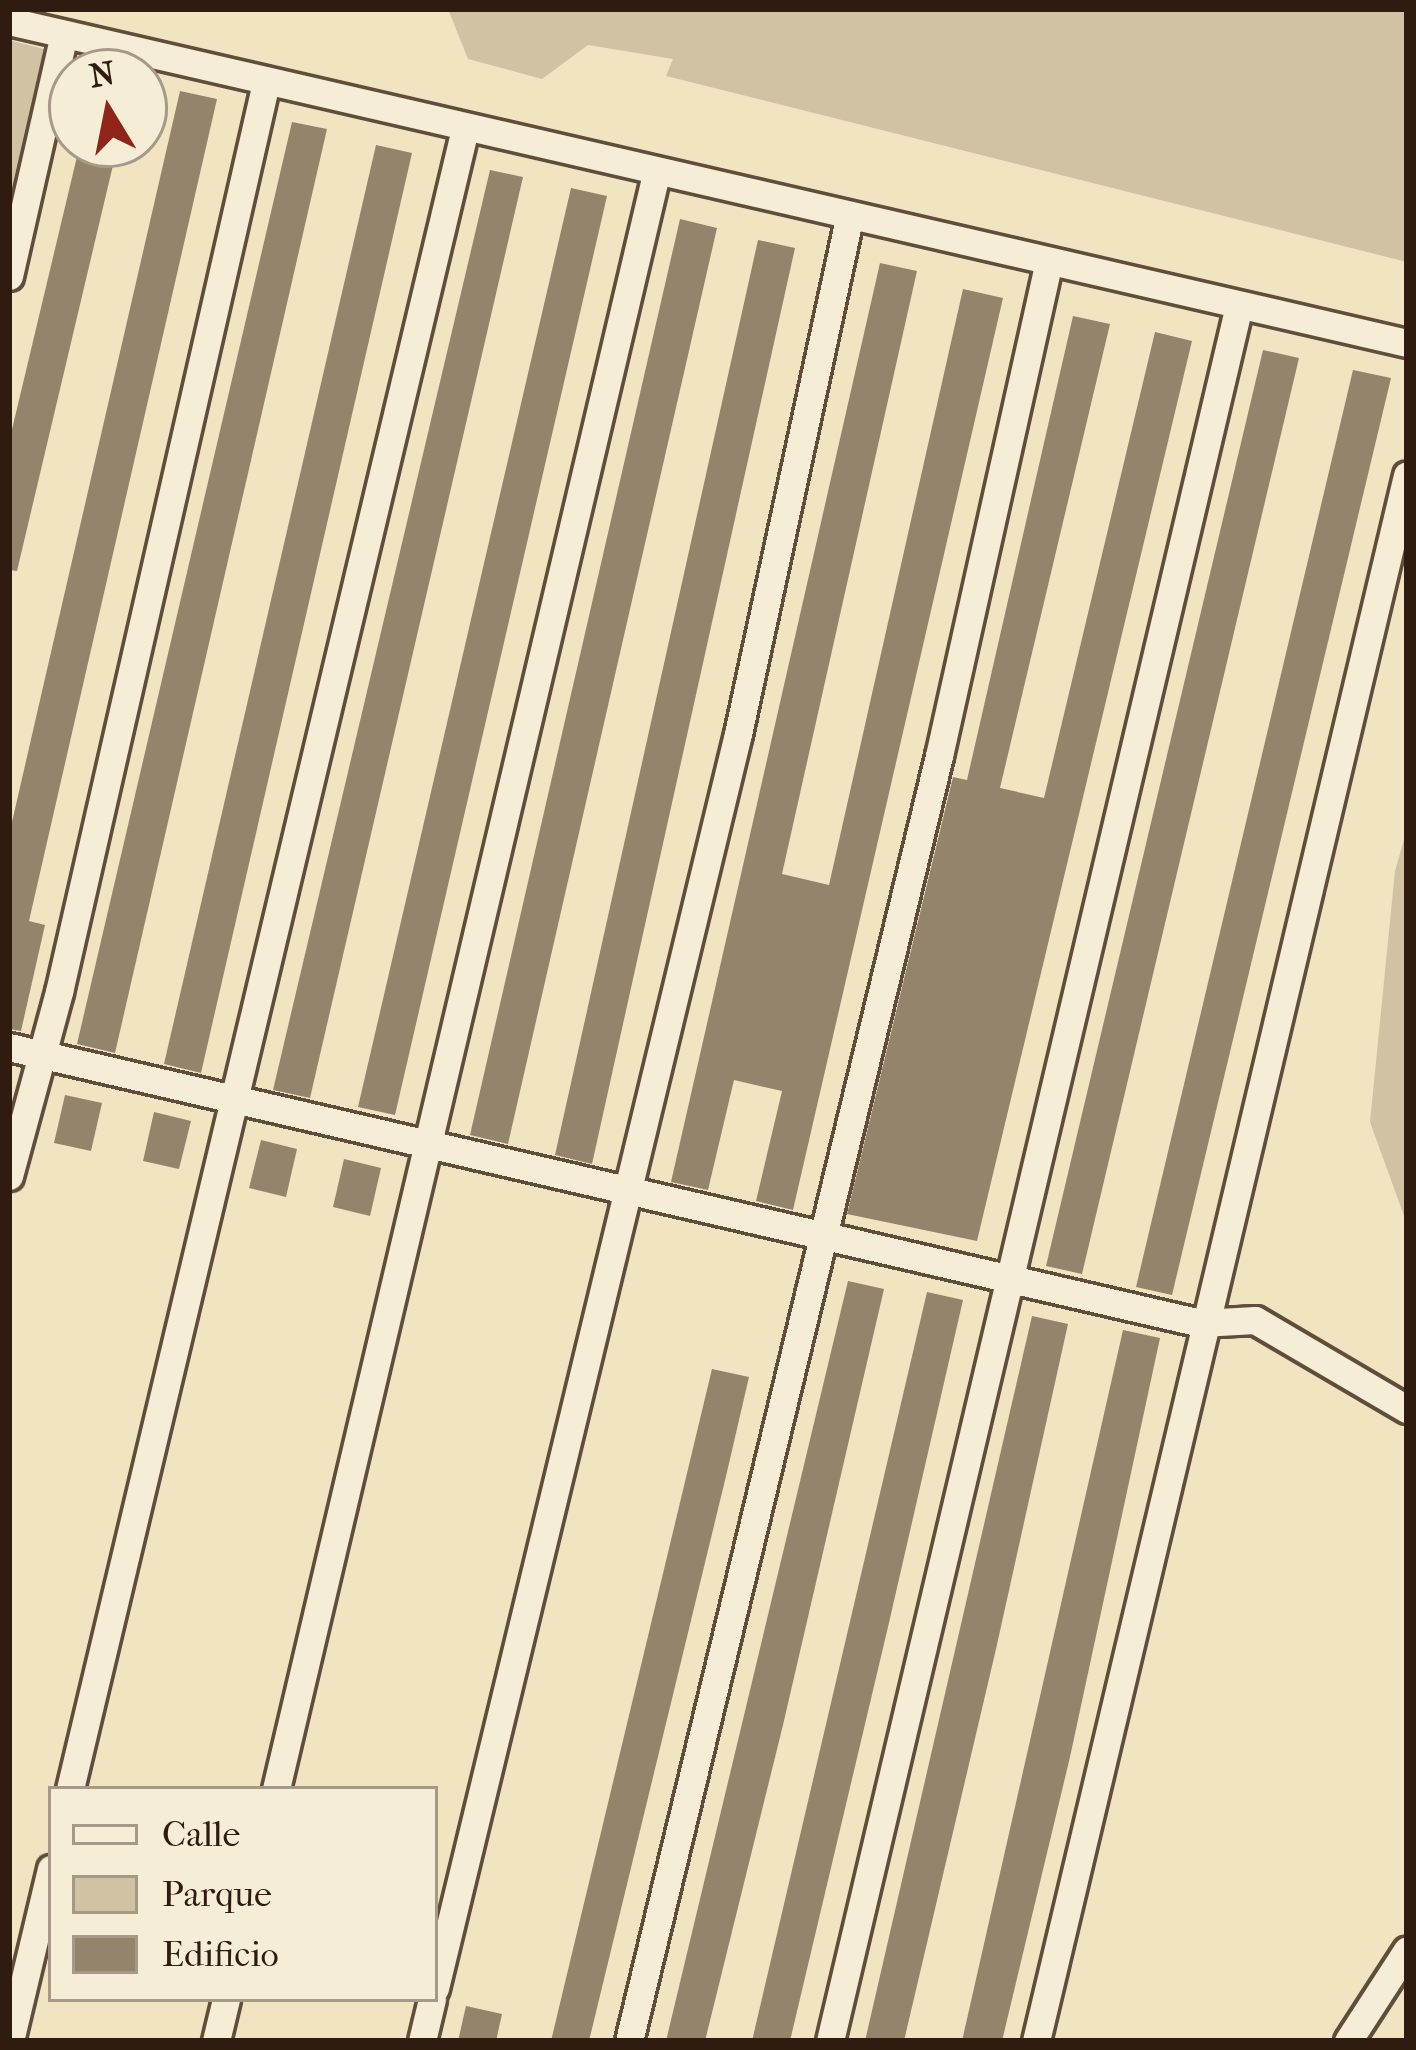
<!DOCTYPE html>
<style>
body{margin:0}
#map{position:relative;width:1416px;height:2050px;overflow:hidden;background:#f1e4c1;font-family:"IM FELL French Canon",serif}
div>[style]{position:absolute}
.green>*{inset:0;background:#d0c2a3}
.building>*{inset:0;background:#94846c}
.roads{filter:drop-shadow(3px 0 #604d3c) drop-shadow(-3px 0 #604d3c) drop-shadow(0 3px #604d3c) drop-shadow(0 -3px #604d3c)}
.minor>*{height:27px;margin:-13.5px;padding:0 13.5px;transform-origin:13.5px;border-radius:13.5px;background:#f6edd7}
span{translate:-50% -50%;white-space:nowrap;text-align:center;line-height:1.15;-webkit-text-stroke:9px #f6edd7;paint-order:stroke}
.frame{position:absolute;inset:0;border:12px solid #2f1b10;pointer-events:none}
.legend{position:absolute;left:48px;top:1786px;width:390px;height:216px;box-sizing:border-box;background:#f6edd7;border:3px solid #a69987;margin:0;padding:15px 21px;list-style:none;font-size:36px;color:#2f1b10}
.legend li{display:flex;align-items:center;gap:24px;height:60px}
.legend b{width:60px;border:3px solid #a69987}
.north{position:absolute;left:48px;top:48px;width:120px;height:120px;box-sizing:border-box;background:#f6edd7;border:3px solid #a69987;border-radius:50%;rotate:350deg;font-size:33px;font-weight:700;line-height:48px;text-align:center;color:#2f1b10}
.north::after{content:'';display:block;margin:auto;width:42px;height:54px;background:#8f2418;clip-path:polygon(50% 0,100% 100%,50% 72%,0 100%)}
</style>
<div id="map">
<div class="green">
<div style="clip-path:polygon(448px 9px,1407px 9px,1407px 262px,666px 76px,673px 59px,588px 45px,542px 79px,468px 59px)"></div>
<div style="clip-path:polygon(9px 40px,48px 50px,9px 224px)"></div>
<div style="clip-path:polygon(1407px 829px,1407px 1224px,1370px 1122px,1395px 871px)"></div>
</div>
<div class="building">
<div style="clip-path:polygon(180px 91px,217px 99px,29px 921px,45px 925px,21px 1031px,9px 1029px,9px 835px)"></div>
<div style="clip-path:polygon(292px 122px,327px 129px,115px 1053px,77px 1044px)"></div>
<div style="clip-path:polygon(80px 144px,118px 144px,17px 571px,9px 570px,9px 442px)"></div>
<div style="clip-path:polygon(376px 145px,412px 153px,201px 1073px,164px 1064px)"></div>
<div style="clip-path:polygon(490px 170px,523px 177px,310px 1098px,273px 1090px)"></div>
<div style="clip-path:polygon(571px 188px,607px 196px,395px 1115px,358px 1107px)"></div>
<div style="clip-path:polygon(680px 219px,717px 228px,508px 1144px,470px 1135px)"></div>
<div style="clip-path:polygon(758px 240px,795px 248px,592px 1164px,555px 1155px)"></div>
<div style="clip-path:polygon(880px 263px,917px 271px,782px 874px,829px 885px,963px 289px,1003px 298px,793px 1210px,756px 1201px,782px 1091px,734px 1080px,708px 1190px,671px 1182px)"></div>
<div style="clip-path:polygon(1073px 316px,1110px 324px,1000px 788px,1044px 798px,1155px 332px,1192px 341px,977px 1241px,847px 1214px,953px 777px,967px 780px)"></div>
<div style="clip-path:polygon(1263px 350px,1299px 358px,1082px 1274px,1046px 1266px)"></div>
<div style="clip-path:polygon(1353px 370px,1391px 378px,1172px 1295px,1136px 1287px)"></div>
<div style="clip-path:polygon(65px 1095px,102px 1103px,91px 1151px,54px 1143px)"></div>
<div style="clip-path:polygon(154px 1112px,191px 1121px,179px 1169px,143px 1161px)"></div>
<div style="clip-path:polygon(261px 1140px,297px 1149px,286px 1197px,249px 1188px)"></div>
<div style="clip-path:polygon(344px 1159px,381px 1168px,370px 1216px,333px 1207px)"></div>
<div style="clip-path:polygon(848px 1281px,884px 1289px,783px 1725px,705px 2041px,666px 2041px)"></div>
<div style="clip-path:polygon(927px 1292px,963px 1300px,888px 1627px,790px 2041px,752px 2041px)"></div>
<div style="clip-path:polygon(1032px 1316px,1068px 1324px,996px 1649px,904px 2041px,865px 2041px)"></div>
<div style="clip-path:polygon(1123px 1330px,1160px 1338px,1070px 1757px,1002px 2041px,962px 2041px)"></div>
<div style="clip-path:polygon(712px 1369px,749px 1377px,727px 1472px,589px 2041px,551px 2041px)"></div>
<div style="clip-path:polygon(466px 2006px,502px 2014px,496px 2041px,458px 2041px)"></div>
</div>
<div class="roads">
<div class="minor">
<div style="left:9px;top:21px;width:1435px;rotate:12.97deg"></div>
<div style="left:9px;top:276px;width:248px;rotate:-77.2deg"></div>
<div style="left:9px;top:1047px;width:1224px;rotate:13.04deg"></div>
<div style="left:1201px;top:1323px;width:54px;rotate:-3.2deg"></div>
<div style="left:1255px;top:1320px;width:176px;rotate:30.4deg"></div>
<div style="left:9px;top:1176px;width:191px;rotate:-74.8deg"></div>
<div style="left:59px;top:992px;width:933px;rotate:-77.18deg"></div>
<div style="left:70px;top:1789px;width:1706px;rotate:-76.62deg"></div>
<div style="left:276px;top:1789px;width:1659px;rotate:-76.76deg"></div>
<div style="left:435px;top:1988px;width:1290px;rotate:-76.42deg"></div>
<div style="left:738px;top:734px;width:527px;rotate:-77.84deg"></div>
<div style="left:10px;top:2041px;width:177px;rotate:-76.6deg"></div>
<div style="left:216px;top:2041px;width:43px;rotate:-76.6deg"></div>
<div style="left:422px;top:2041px;width:43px;rotate:-76.6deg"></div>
<div style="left:629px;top:2041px;width:1322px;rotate:-76.44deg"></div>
<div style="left:939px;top:756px;width:503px;rotate:-77.48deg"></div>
<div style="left:830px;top:2041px;width:1778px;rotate:-76.74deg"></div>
<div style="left:1036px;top:2041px;width:1609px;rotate:-76.67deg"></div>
<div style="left:1348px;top:2041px;width:108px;rotate:-57deg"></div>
</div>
</div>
<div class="frame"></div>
<ul class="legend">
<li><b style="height:15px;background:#f6edd7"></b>Calle</li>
<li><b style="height:33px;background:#d0c2a3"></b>Parque</li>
<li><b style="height:33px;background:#94846c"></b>Edificio</li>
</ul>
<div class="north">N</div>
</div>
